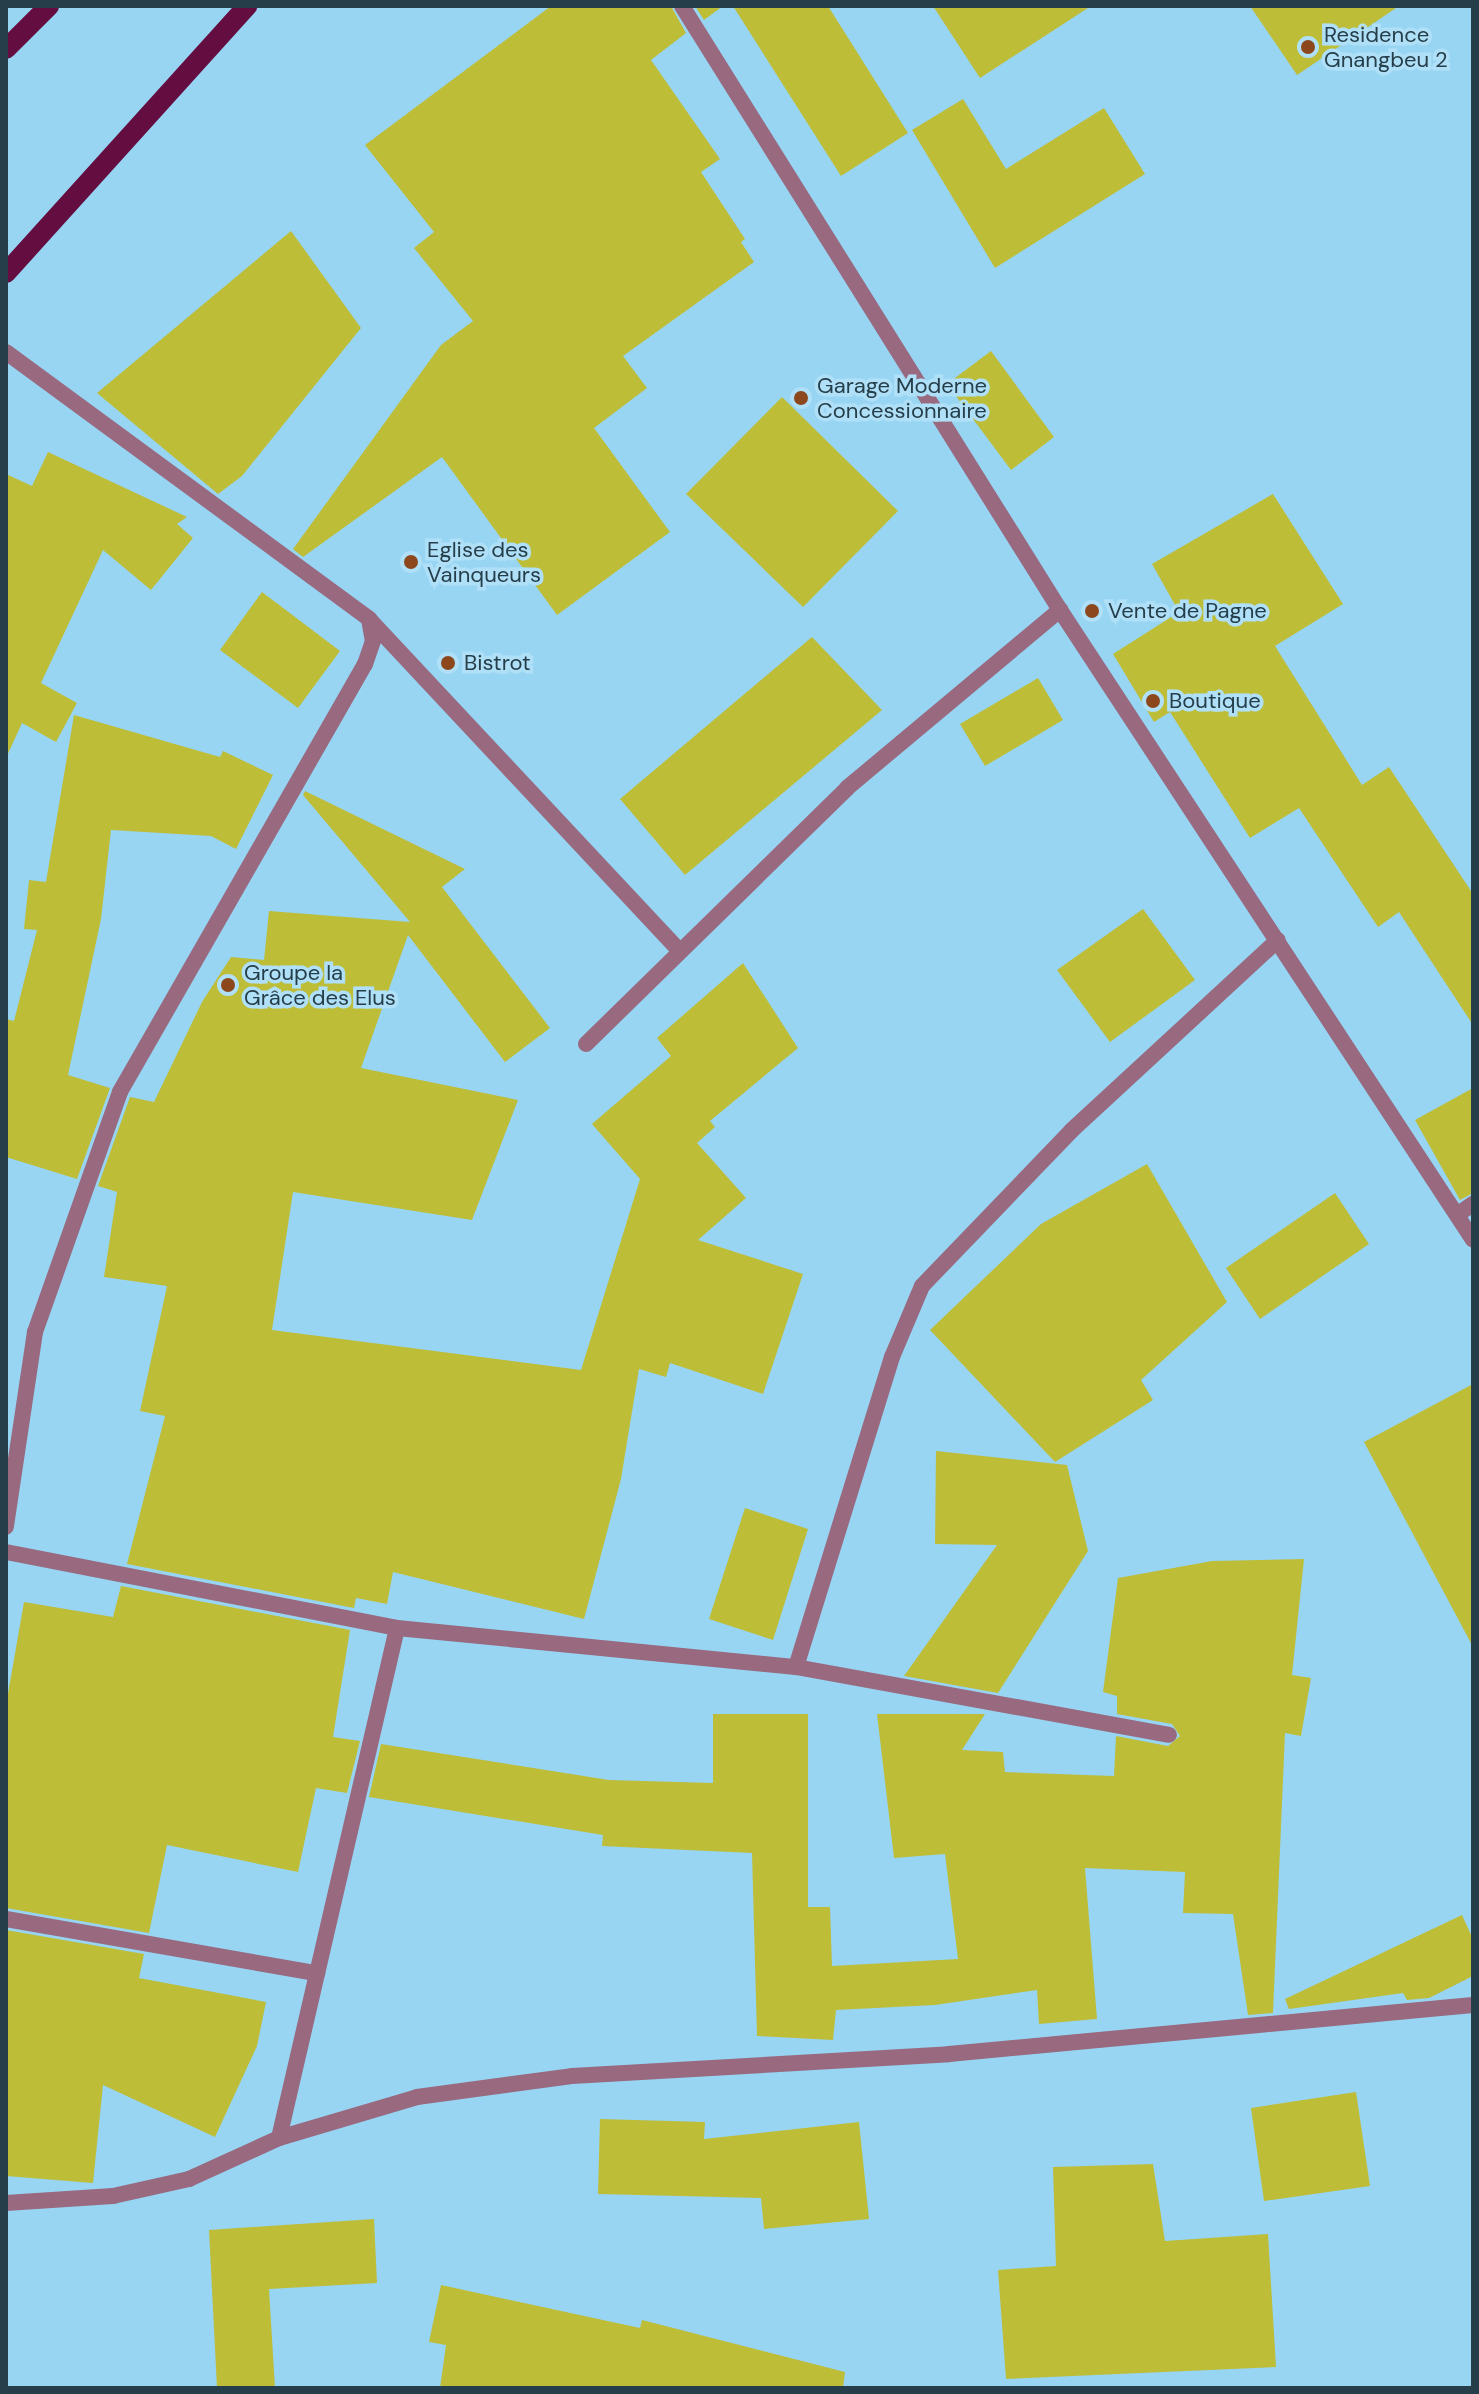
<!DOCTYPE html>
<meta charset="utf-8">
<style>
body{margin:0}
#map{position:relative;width:1479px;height:2394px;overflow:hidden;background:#98d5f3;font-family:"DM Sans",sans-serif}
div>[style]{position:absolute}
.building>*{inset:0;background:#bdbd38}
.street>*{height:16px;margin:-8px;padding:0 8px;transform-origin:8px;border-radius:8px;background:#98697f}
.primary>*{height:20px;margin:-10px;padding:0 10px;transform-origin:10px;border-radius:10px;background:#630d41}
.dots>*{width:22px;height:22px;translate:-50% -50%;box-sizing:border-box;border:4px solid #b0e0f8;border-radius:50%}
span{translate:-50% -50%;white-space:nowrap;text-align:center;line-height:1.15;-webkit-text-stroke:7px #b0e0f8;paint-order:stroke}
.poi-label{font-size:22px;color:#253e49}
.left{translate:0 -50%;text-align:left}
.frame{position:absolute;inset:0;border:8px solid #253e49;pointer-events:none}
</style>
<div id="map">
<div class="building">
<div style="clip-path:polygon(551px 6px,671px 6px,686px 33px,651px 60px,720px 159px,701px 172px,745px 239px,741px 242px,754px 262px,623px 356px,647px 388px,594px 428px,670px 532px,557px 615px,442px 457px,303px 557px,293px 549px,441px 345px,473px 321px,414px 248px,434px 232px,365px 145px)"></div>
<div style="clip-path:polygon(695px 6px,723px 6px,704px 20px)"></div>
<div style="clip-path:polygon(733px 6px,828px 6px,908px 133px,841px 176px)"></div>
<div style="clip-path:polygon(933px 6px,1091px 6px,980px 78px)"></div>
<div style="clip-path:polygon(1250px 6px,1399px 6px,1297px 75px)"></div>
<div style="clip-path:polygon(963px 99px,1006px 169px,1104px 108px,1145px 174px,995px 268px,912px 130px)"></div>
<div style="clip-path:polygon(291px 231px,361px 328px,242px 476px,218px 494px,97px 393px)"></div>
<div style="clip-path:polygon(991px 351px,1054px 437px,1011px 470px,947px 384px)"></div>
<div style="clip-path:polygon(782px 397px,898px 511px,803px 607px,686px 494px)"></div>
<div style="clip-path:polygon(48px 452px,187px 517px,177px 524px,193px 538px,151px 590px,103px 550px,41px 683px,77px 703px,56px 742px,22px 723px,6px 758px,6px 474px,32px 486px)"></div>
<div style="clip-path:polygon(1273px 494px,1343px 604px,1275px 646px,1362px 785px,1389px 767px,1473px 894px,1473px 1025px,1399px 912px,1378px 927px,1299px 808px,1250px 838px,1170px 712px,1154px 722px,1113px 654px,1179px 612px,1152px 564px)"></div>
<div style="clip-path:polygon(262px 592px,340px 651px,298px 708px,220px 650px)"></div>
<div style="clip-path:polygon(812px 637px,882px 710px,685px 875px,620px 799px)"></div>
<div style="clip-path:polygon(1038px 678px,1063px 720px,985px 766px,960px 724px)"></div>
<div style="clip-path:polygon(74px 715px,220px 757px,223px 751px,273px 775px,236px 849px,211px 836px,111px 830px,101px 919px,68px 1075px,110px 1088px,77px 1179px,6px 1157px,6px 1019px,14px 1021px,37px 930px,24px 929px,29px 880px,46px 882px)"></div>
<div style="clip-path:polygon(305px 791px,465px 869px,442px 887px,550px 1028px,505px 1062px,408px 935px,361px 1068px,518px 1100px,472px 1220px,293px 1192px,272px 1330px,581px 1370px,640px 1179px,592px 1124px,671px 1056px,657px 1038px,743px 963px,798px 1048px,710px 1121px,715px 1127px,697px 1143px,746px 1198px,698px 1240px,803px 1274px,763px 1394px,670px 1363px,666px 1377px,639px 1369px,621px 1479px,584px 1619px,393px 1572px,387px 1604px,356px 1598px,354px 1608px,127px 1564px,165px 1416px,140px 1411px,167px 1286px,104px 1277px,117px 1192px,98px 1186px,130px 1097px,154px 1102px,202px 1002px,231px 957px,264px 960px,269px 911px,410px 922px,303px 795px)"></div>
<div style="clip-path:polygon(1143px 909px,1195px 980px,1110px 1042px,1057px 970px)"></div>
<div style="clip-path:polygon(1473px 1088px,1473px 1193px,1460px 1200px,1415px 1120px)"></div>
<div style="clip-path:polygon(1147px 1164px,1227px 1302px,1141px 1380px,1153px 1400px,1055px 1462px,930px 1330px,1041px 1224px)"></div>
<div style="clip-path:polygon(1335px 1193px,1369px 1244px,1260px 1319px,1226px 1268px)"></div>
<div style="clip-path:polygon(1473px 1384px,1473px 1647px,1364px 1442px)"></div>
<div style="clip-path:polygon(936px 1451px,1067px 1465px,1088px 1551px,998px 1693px,904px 1676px,997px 1545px,935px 1544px)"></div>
<div style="clip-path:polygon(745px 1508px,808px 1529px,773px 1640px,709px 1619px)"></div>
<div style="clip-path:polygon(1304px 1559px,1292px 1675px,1311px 1678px,1301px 1736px,1285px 1733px,1273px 2013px,1248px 2015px,1233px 1914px,1183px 1913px,1185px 1872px,1085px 1868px,1097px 2019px,1039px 2024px,1037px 1990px,935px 2005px,836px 2010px,833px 2040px,757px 2036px,752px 1853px,602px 1846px,603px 1835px,369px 1797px,381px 1744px,609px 1780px,713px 1783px,713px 1714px,808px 1714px,808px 1907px,830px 1907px,832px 1966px,958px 1959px,945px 1854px,894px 1858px,877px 1714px,985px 1714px,962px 1750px,1003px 1752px,1005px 1772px,1114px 1776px,1116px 1736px,1168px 1746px,1180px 1736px,1172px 1724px,1117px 1714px,1117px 1696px,1103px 1692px,1118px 1578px,1212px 1561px)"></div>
<div style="clip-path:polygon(121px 1586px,350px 1630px,333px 1737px,360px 1741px,347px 1793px,316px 1788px,298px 1872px,167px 1845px,149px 1933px,6px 1908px,6px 1705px,24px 1602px,113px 1617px)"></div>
<div style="clip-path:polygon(1462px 1915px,1473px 1939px,1473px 1976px,1429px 1998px,1407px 2000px,1403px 1993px,1289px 2009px,1285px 1999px)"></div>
<div style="clip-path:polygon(6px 1930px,144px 1954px,139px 1978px,266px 2002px,257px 2046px,215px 2137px,103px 2085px,93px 2183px,6px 2176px)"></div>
<div style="clip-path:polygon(1356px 2092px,1370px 2186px,1264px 2201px,1251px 2108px)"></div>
<div style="clip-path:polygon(600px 2119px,705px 2122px,704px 2139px,859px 2122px,869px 2219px,764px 2229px,761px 2198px,598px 2194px)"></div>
<div style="clip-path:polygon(1153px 2164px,1165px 2241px,1268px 2234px,1276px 2367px,1006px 2379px,998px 2270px,1056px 2266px,1053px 2167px)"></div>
<div style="clip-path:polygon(374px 2219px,377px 2283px,269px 2289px,275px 2388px,217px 2388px,209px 2230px)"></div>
<div style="clip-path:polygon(441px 2285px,640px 2328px,642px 2320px,845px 2372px,843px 2388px,440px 2388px,446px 2345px,429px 2342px)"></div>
</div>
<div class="street">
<div style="left:682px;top:6px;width:713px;rotate:57.96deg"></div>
<div style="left:1060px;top:610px;width:753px;rotate:56.75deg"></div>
<div style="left:6px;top:352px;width:451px;rotate:36.3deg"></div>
<div style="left:369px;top:619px;width:22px;rotate:80deg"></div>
<div style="left:373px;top:641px;width:24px;rotate:109deg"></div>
<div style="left:365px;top:664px;width:493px;rotate:119.8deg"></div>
<div style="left:120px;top:1092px;width:255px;rotate:109.5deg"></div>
<div style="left:35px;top:1332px;width:197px;rotate:98.5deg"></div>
<div style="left:369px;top:619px;width:452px;rotate:46.9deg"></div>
<div style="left:586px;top:1044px;width:366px;rotate:-44.4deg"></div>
<div style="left:847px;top:788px;width:278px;rotate:-39.9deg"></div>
<div style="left:1457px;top:1215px;width:19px;rotate:-35deg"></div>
<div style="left:6px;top:1552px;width:398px;rotate:11deg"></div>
<div style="left:796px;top:1667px;width:325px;rotate:-72.8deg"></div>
<div style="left:892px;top:1357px;width:77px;rotate:-67.1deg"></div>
<div style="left:922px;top:1286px;width:216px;rotate:-46.1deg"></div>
<div style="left:1072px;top:1130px;width:280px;rotate:-42.7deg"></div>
<div style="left:6px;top:1919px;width:316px;rotate:9.9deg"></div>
<div style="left:279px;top:2138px;width:523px;rotate:-76.97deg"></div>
<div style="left:397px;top:1628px;width:401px;rotate:5.6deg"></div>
<div style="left:796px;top:1667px;width:379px;rotate:10.3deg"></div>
<div style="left:6px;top:2203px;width:107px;rotate:-3.7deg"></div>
<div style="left:113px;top:2196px;width:78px;rotate:-12.6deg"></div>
<div style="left:189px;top:2179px;width:99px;rotate:-24.5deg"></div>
<div style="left:279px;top:2138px;width:144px;rotate:-16.5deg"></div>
<div style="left:417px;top:2097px;width:156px;rotate:-7.7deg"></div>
<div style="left:572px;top:2076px;width:378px;rotate:-3.3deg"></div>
<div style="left:949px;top:2054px;width:526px;rotate:-5.34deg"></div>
</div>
<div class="primary">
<div style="left:6px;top:49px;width:61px;rotate:-45deg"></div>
<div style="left:6px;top:273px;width:360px;rotate:-47.9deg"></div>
</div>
<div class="dots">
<div style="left:1308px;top:47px;background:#8c481c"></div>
<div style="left:801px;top:398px;background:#8c481c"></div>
<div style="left:411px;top:562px;background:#8c481c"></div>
<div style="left:1092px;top:611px;background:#8c481c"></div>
<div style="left:448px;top:663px;background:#8c481c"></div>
<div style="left:1153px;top:701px;background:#8c481c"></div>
<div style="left:228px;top:985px;background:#8c481c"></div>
</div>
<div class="poi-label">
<span class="left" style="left:1324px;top:47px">Residence<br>Gnangbeu 2</span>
<span class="left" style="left:817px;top:398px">Garage Moderne<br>Concessionnaire</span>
<span class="left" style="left:427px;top:562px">Eglise des<br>Vainqueurs</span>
<span class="left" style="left:1108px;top:611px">Vente de Pagne</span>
<span class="left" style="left:464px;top:663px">Bistrot</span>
<span class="left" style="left:1169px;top:701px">Boutique</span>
<span class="left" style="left:244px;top:985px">Groupe la<br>Grâce des Elus</span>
</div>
<div class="frame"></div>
</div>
